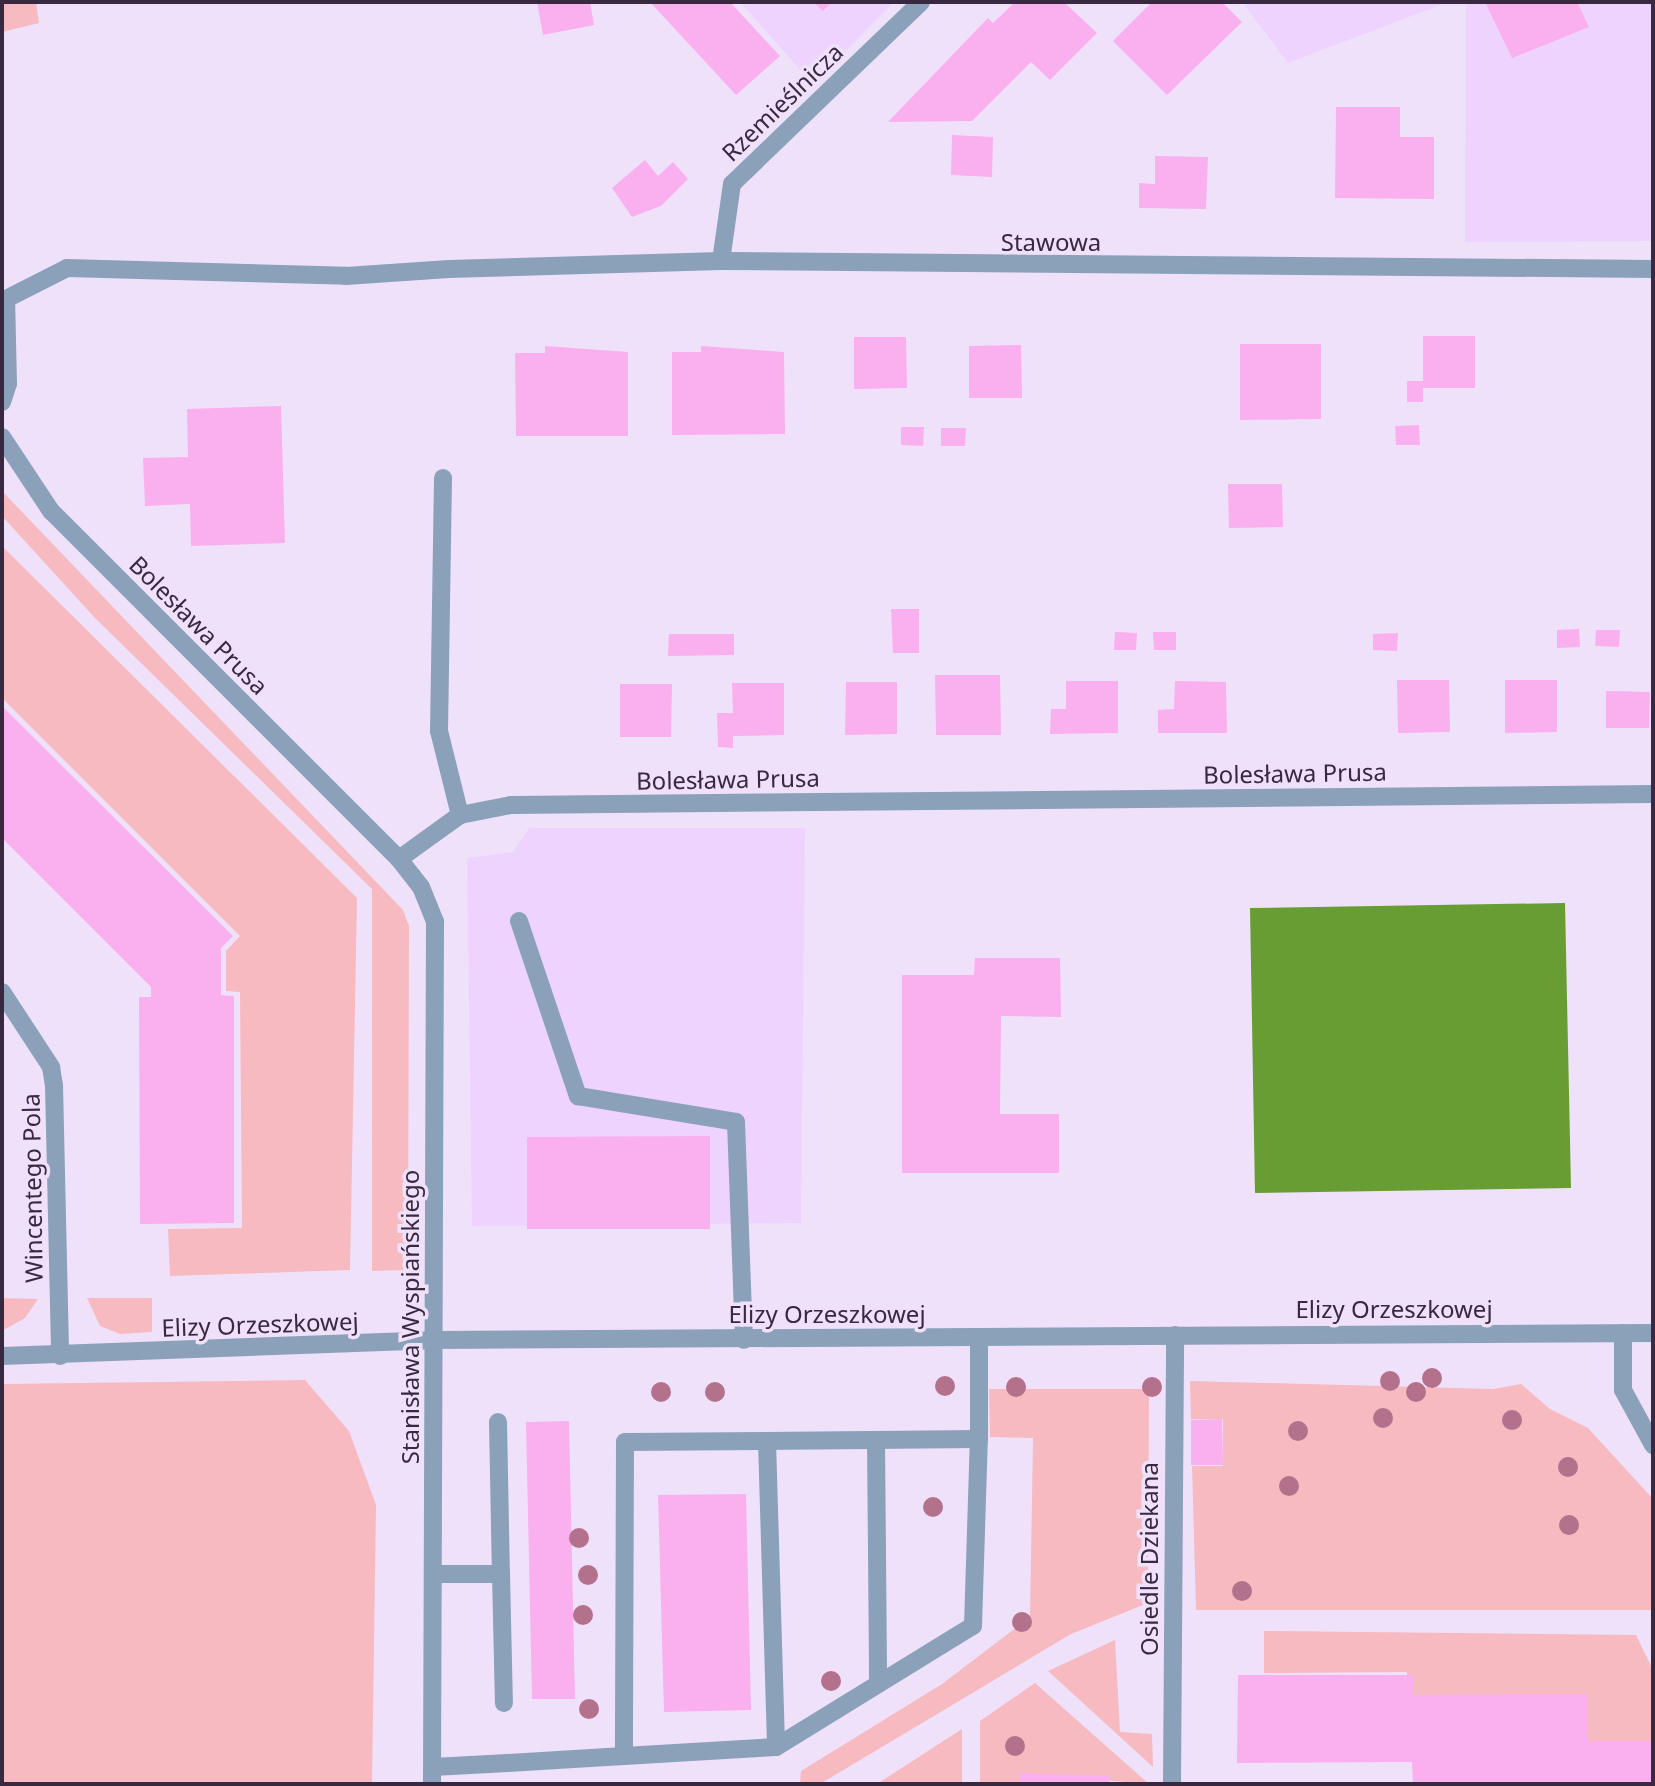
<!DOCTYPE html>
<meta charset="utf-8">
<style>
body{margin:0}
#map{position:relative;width:1655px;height:1786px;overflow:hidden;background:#f0e1fb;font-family:"Noto Sans",sans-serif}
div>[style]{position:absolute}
.built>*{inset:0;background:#edd3fd}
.green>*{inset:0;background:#f6bac0}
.water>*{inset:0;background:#689d33}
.building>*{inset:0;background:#faafee}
.lane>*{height:18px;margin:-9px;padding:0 9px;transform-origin:9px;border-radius:9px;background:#8ba1b9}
.street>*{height:18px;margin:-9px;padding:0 9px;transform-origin:9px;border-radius:9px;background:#8ba1b9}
.trees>*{width:20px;height:20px;margin:-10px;border-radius:50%;background:#b4718c}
span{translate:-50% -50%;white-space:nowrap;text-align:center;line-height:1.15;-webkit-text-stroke:7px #f0e1fb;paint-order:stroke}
.street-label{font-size:24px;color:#382941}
.frame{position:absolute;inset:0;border:4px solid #382941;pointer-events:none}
</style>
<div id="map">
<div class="built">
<div style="clip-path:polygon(740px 2px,894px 2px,813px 84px)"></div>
<div style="clip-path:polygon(1242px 2px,1448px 2px,1288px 63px)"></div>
<div style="clip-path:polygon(1466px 2px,1653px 2px,1653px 241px,1465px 242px)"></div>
<div style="clip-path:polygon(529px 828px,805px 828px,801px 1223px,472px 1226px,467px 858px,513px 852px)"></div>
</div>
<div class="green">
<div style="clip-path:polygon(2px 2px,36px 2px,39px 23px,2px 32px)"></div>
<div style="clip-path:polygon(2px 491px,403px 910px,409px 926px,408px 1270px,372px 1271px,372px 889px,95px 618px,2px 516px)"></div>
<div style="clip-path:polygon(2px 546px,357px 898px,350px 1270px,170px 1276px,168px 1229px,242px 1228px,240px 992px,226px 991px,226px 951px,240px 936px,2px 698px)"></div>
<div style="clip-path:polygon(2px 1298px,38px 1299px,25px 1318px,2px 1331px)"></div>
<div style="clip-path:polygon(87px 1298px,152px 1298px,152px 1332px,120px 1334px,100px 1326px)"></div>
<div style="clip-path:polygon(305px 1380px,349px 1431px,376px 1505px,372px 1784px,2px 1784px,2px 1384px)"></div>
<div style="clip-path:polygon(1190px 1381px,1493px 1389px,1521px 1384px,1550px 1409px,1588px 1428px,1653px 1499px,1653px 1610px,1196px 1610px,1192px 1466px,1223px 1466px,1223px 1419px,1191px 1419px)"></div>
<div style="clip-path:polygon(989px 1389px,1149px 1389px,1148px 1603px,1071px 1634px,820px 1784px,800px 1784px,801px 1771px,942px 1684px,1030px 1617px,1033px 1438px,990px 1437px)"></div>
<div style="clip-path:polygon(1264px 1631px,1636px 1635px,1653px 1670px,1653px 1743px,1584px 1743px,1407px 1696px,1407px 1672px,1264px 1673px)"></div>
<div style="clip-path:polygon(1115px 1640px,1120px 1732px,1152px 1734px,1153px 1767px,1048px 1671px)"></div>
<div style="clip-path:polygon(1035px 1683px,1149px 1784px,1020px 1773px,1019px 1784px,980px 1784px,980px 1721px)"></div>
<div style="clip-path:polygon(962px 1729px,962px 1784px,877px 1784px)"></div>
</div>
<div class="water">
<div style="clip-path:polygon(1565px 903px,1571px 1188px,1255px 1193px,1250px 908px)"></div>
</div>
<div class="building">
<div style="clip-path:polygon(537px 2px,590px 2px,594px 25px,543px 35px)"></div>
<div style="clip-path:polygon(650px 2px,730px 2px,780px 56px,736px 95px)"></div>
<div style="clip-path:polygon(813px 2px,832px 2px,823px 11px)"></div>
<div style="clip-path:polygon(1015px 2px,1064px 2px,1097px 33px,1050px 80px,1031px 62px,972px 121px,888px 122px,988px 18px,993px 23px)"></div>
<div style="clip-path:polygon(1152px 2px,1222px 2px,1242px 22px,1167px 95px,1113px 41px)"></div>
<div style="clip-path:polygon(1485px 2px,1577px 2px,1589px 27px,1512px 58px)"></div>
<div style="clip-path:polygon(1336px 107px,1400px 107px,1400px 137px,1434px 137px,1434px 199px,1335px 198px)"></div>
<div style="clip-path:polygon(952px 135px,993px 137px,992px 177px,951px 175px)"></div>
<div style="clip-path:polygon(1155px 156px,1208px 157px,1206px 209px,1139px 208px,1139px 183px,1155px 184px)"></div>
<div style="clip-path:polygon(645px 160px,658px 176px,673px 162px,688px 179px,661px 206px,632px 217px,612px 188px)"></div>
<div style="clip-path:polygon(1423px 336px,1475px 336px,1475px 388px,1423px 388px,1423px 402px,1407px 402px,1407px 381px,1423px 381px)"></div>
<div style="clip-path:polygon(854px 337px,906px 337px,907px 388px,854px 389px)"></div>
<div style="clip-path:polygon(1240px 344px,1321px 344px,1321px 419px,1240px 420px)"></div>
<div style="clip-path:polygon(1021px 345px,1022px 398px,969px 398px,969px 346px)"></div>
<div style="clip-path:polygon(545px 346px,628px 352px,628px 436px,516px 436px,515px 353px,545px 353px)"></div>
<div style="clip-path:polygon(701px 346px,784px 352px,785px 434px,672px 435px,672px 352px,701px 352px)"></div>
<div style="clip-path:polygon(281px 406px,285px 543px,191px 546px,190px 504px,145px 506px,143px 458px,188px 457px,187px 409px)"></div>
<div style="clip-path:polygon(1419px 425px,1420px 445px,1396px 445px,1395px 426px)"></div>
<div style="clip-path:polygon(901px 427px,924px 427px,923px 446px,901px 445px)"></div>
<div style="clip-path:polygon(941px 428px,966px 428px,965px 446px,941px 446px)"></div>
<div style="clip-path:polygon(1228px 484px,1282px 484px,1283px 527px,1229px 528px)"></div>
<div style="clip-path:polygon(891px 609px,919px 609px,919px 653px,893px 653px)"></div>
<div style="clip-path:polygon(1579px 629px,1580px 647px,1557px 648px,1557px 630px)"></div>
<div style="clip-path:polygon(1596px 630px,1620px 630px,1619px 647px,1595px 646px)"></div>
<div style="clip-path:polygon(1115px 632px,1137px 633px,1136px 650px,1114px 650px)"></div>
<div style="clip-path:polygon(1153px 632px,1176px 632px,1176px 650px,1154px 650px)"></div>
<div style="clip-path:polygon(1398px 633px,1397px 651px,1373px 650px,1373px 634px)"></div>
<div style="clip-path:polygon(669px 634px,734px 634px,734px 655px,668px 656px)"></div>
<div style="clip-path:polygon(935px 675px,1000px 675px,1001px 735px,936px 735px)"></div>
<div style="clip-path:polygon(1397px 680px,1449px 680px,1450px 732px,1398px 733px)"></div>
<div style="clip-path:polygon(1505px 680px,1557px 680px,1557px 732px,1505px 733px)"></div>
<div style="clip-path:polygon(1066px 681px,1118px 681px,1118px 733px,1050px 734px,1051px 709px,1066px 709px)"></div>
<div style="clip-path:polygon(1175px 681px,1226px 682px,1227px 733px,1158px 733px,1158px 710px,1174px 709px)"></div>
<div style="clip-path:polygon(846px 682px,897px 682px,897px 734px,845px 735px)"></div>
<div style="clip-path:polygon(732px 683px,784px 683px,784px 735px,733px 736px,733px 748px,718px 747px,717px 713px,733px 713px)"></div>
<div style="clip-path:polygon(620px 684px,672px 684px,671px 737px,620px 737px)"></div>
<div style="clip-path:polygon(1606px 691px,1650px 692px,1649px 728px,1606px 728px)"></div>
<div style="clip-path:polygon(2px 706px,233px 936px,221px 948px,221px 995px,234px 996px,234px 1223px,140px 1224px,139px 997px,151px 997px,151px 987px,2px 838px)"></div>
<div style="clip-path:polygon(975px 958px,1060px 958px,1061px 1017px,1001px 1016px,1000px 1114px,1059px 1114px,1059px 1173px,902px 1173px,902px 975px,974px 975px)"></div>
<div style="clip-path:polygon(710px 1136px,710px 1229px,527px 1229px,527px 1137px)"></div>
<div style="clip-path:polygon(1222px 1419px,1223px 1465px,1191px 1465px,1191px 1420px)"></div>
<div style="clip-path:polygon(569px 1421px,575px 1699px,532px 1699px,526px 1422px)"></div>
<div style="clip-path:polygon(746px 1494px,751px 1710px,664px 1712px,658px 1495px)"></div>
<div style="clip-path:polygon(1238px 1675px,1413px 1675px,1413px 1695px,1587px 1694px,1588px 1741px,1653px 1741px,1653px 1784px,1413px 1783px,1412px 1762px,1237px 1763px)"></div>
<div style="clip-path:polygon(1019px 1773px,1109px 1776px,1109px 1784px,1019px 1784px)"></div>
</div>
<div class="lane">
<div style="left:2px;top:402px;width:19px;rotate:-72deg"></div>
<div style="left:8px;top:384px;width:85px;rotate:-91.3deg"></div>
<div style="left:6px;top:299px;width:68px;rotate:-26.9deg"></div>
<div style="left:67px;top:268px;width:279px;rotate:1.6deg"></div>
<div style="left:346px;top:276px;width:103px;rotate:-3.9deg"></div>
<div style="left:443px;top:478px;width:253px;rotate:90.9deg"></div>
<div style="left:439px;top:731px;width:87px;rotate:76deg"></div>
<div style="left:519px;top:921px;width:185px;rotate:71.4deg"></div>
<div style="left:578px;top:1096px;width:160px;rotate:9.3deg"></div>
<div style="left:736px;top:1122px;width:218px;rotate:87.9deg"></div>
<div style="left:979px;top:1338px;width:101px;rotate:90deg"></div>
<div style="left:498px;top:1422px;width:152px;rotate:88.9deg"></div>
<div style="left:876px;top:1440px;width:244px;rotate:89.5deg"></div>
<div style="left:767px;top:1441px;width:306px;rotate:88.3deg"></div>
<div style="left:435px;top:1574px;width:66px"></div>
<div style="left:501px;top:1574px;width:129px;rotate:88.7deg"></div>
<div style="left:433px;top:1767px;width:75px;rotate:-3.1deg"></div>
<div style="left:508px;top:1763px;width:116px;rotate:-3.5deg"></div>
<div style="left:624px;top:1756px;width:152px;rotate:-3.4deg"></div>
<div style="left:776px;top:1747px;width:231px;rotate:-31.6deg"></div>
<div style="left:973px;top:1626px;width:187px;rotate:-88.2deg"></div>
<div style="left:979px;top:1439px;width:354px;rotate:179.5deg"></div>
<div style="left:625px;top:1442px;width:314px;rotate:90.2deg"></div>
</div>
<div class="street">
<div style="left:721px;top:261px;width:78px;rotate:-81.9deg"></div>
<div style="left:732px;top:184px;width:262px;rotate:-43.9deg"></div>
<div style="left:449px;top:269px;width:272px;rotate:-1.7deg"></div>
<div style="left:721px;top:261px;width:932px;rotate:0.49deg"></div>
<div style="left:2px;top:437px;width:89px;rotate:56.5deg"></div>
<div style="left:51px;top:511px;width:492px;rotate:45deg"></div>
<div style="left:399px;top:859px;width:36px;rotate:52deg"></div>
<div style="left:421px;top:887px;width:38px;rotate:68deg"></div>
<div style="left:435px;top:922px;width:862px;rotate:90.2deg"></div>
<div style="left:399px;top:859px;width:75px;rotate:-35.8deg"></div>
<div style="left:460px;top:815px;width:52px;rotate:-11.1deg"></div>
<div style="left:511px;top:805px;width:1142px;rotate:-0.55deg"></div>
<div style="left:2px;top:992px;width:90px;rotate:56.8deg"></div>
<div style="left:51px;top:1067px;width:18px;rotate:81deg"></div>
<div style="left:54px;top:1085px;width:271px;rotate:88.7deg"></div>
<div style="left:1623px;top:1333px;width:57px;rotate:90deg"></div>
<div style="left:1623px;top:1390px;width:63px;rotate:61.4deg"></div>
<div style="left:2px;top:1356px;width:435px;rotate:-2.1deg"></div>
<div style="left:437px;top:1340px;width:1216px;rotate:-0.33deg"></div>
<div style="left:1172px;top:1784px;width:449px;rotate:-89.6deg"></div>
</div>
<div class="trees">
<div style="left:1432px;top:1378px"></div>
<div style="left:1390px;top:1381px"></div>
<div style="left:945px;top:1386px"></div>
<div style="left:1016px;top:1387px"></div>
<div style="left:1152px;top:1387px"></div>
<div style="left:661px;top:1392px"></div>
<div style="left:715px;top:1392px"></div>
<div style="left:1416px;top:1392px"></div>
<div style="left:1383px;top:1418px"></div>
<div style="left:1512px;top:1420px"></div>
<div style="left:1298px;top:1431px"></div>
<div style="left:1568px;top:1467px"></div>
<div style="left:1289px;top:1486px"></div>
<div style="left:933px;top:1507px"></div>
<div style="left:1569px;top:1525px"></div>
<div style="left:579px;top:1538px"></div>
<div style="left:588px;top:1575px"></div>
<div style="left:1242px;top:1591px"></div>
<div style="left:583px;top:1615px"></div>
<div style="left:1022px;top:1622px"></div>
<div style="left:831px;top:1681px"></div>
<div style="left:589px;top:1709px"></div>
<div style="left:1015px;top:1746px"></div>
</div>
<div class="street-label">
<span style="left:782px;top:102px;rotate:-44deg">Rzemieślnicza</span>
<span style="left:1051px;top:242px">Stawowa</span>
<span style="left:199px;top:625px;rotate:45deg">Bolesława Prusa</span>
<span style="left:1295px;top:773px;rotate:-1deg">Bolesława Prusa</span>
<span style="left:728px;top:779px;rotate:-1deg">Bolesława Prusa</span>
<span style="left:32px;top:1188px;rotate:-91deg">Wincentego Pola</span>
<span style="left:1394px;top:1309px">Elizy Orzeszkowej</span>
<span style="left:827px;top:1314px">Elizy Orzeszkowej</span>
<span style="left:410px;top:1317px;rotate:-90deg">Stanisława Wyspiańskiego</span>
<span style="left:260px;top:1324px;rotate:-2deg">Elizy Orzeszkowej</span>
<span style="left:1149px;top:1559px;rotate:-90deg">Osiedle Dziekana</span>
</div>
<div class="frame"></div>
</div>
